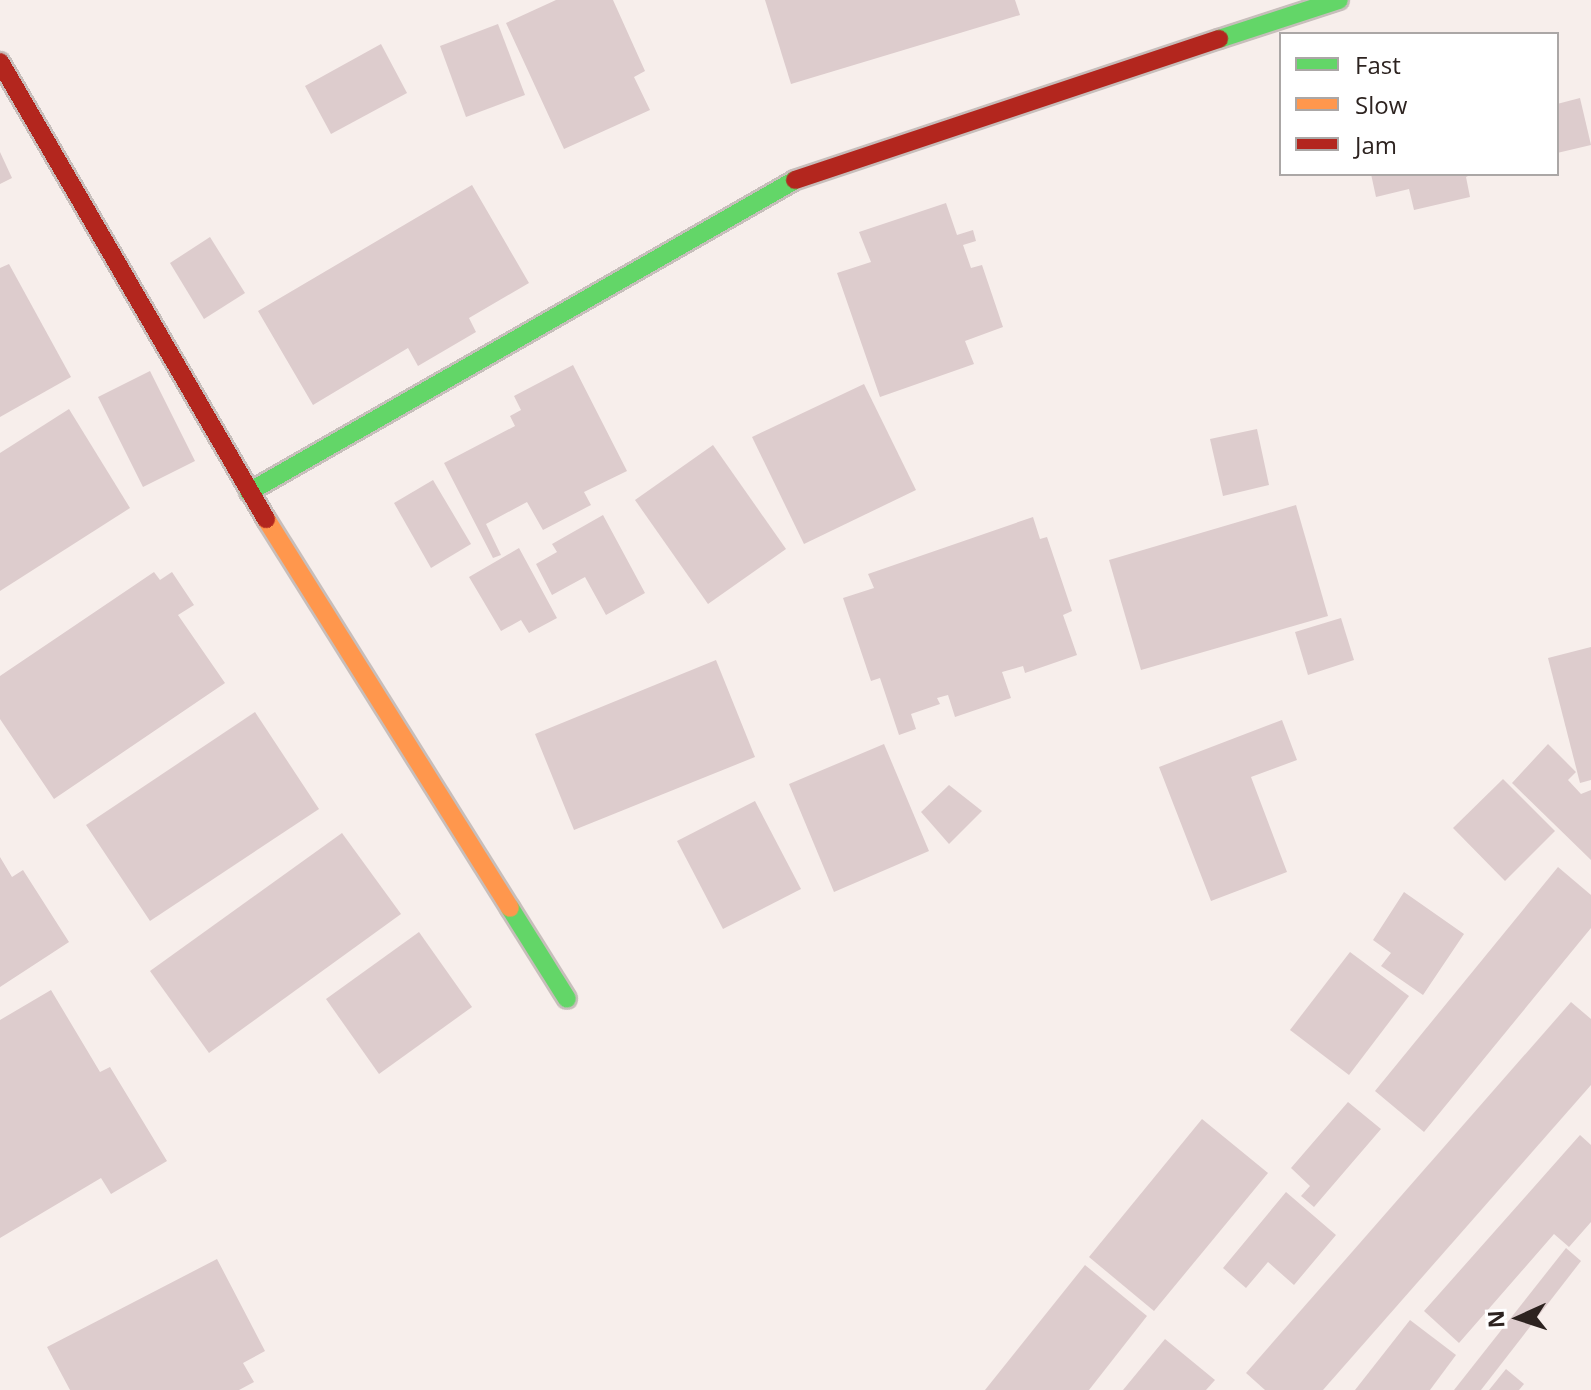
<!DOCTYPE html>
<style>
body{margin:0}
#map{position:relative;width:1591px;height:1390px;overflow:hidden;background:#f7eeeb;font-family:"Open Sans",sans-serif}
div>[style]{position:absolute}
.building>*{inset:0;background:#ddcccd}
.roads{filter:drop-shadow(2px 0 #c7bebb) drop-shadow(-2px 0 #c7bebb) drop-shadow(0 2px #c7bebb) drop-shadow(0 -2px #c7bebb)}
.fast>*{height:18px;margin:-9px;padding:0 9px;transform-origin:9px;border-radius:9px;background:#63d668}
.slow>*{height:18px;margin:-9px;padding:0 9px;transform-origin:9px;border-radius:9px;background:#ff974d}
.jam>*{height:18px;margin:-9px;padding:0 9px;transform-origin:9px;border-radius:9px;background:#b3261e}
span{translate:-50% -50%;white-space:nowrap;text-align:center;line-height:1.15;-webkit-text-stroke:7px #fff;paint-order:stroke}
.legend{position:absolute;left:1279px;top:32px;width:280px;height:144px;box-sizing:border-box;background:#fff;border:2px solid #aba7a6;margin:0;padding:10px 14px;list-style:none;font-size:24px;color:#2d2320}
.legend li{display:flex;align-items:center;gap:16px;height:40px}
.legend b{width:40px;border:2px solid #aba7a6}
.north{position:absolute;left:1479px;top:1278px;width:80px;height:80px;-webkit-text-stroke:6px #fff;paint-order:stroke;rotate:267deg;font-size:22px;font-weight:700;line-height:32px;text-align:center;color:#2d2320}
.north::after{content:'';display:block;margin:auto;width:28px;height:36px;background:#2d2320;clip-path:polygon(50% 0,100% 100%,50% 72%,0 100%)}
</style>
<div id="map">
<div class="building">
<div style="clip-path:polygon(556px 0,613px 0,645px 71px,634px 77px,650px 110px,564px 149px,506px 23px)"></div>
<div style="clip-path:polygon(765px 0,1015px 0,1020px 15px,791px 84px)"></div>
<div style="clip-path:polygon(498px 24px,525px 95px,466px 117px,440px 46px)"></div>
<div style="clip-path:polygon(381px 44px,407px 93px,331px 134px,305px 86px)"></div>
<div style="clip-path:polygon(1580px 98px,1591px 145px,1557px 153px,1557px 104px)"></div>
<div style="clip-path:polygon(0 152px,12px 178px,0 184px)"></div>
<div style="clip-path:polygon(1371px 174px,1472px 174px,1466px 177px,1470px 197px,1414px 210px,1409px 189px,1376px 197px)"></div>
<div style="clip-path:polygon(472px 185px,529px 283px,469px 318px,476px 332px,418px 366px,408px 348px,313px 405px,258px 311px)"></div>
<div style="clip-path:polygon(946px 203px,957px 235px,973px 230px,976px 241px,963px 245px,971px 268px,982px 265px,1003px 327px,965px 341px,974px 364px,880px 397px,837px 273px,871px 262px,859px 232px)"></div>
<div style="clip-path:polygon(210px 237px,245px 293px,204px 319px,170px 263px)"></div>
<div style="clip-path:polygon(9px 264px,71px 377px,0 417px,0 268px)"></div>
<div style="clip-path:polygon(573px 365px,627px 471px,584px 492px,591px 505px,543px 530px,527px 502px,486px 524px,501px 555px,493px 558px,444px 463px,515px 426px,510px 416px,521px 410px,514px 396px)"></div>
<div style="clip-path:polygon(150px 371px,195px 461px,143px 487px,98px 397px)"></div>
<div style="clip-path:polygon(864px 384px,916px 490px,804px 544px,752px 437px)"></div>
<div style="clip-path:polygon(69px 409px,130px 508px,0 591px,0 453px)"></div>
<div style="clip-path:polygon(1257px 429px,1269px 485px,1223px 496px,1210px 439px)"></div>
<div style="clip-path:polygon(713px 445px,786px 549px,708px 604px,635px 500px)"></div>
<div style="clip-path:polygon(433px 480px,471px 544px,431px 568px,394px 503px)"></div>
<div style="clip-path:polygon(1296px 505px,1328px 616px,1141px 670px,1109px 560px)"></div>
<div style="clip-path:polygon(603px 515px,645px 593px,606px 615px,585px 577px,552px 595px,536px 564px,557px 552px,552px 544px)"></div>
<div style="clip-path:polygon(1033px 517px,1040px 539px,1047px 537px,1072px 611px,1063px 615px,1077px 655px,1025px 673px,1023px 666px,1002px 672px,1011px 698px,955px 717px,948px 695px,937px 698px,940px 704px,911px 714px,916px 729px,899px 735px,880px 678px,871px 681px,843px 598px,874px 588px,868px 574px)"></div>
<div style="clip-path:polygon(519px 548px,557px 618px,529px 633px,521px 620px,501px 631px,469px 577px)"></div>
<div style="clip-path:polygon(154px 572px,160px 580px,172px 572px,194px 605px,178px 615px,225px 683px,54px 799px,0 719px,0 676px)"></div>
<div style="clip-path:polygon(1341px 618px,1354px 660px,1308px 675px,1295px 632px)"></div>
<div style="clip-path:polygon(1591px 647px,1591px 780px,1580px 783px,1548px 658px)"></div>
<div style="clip-path:polygon(716px 660px,755px 757px,574px 830px,535px 734px)"></div>
<div style="clip-path:polygon(255px 712px,319px 809px,150px 921px,86px 825px)"></div>
<div style="clip-path:polygon(1282px 720px,1297px 760px,1251px 777px,1287px 872px,1211px 901px,1159px 767px)"></div>
<div style="clip-path:polygon(884px 744px,929px 851px,834px 892px,789px 784px)"></div>
<div style="clip-path:polygon(1548px 744px,1576px 772px,1568px 780px,1581px 794px,1591px 790px,1591px 860px,1512px 783px)"></div>
<div style="clip-path:polygon(1503px 779px,1555px 831px,1505px 881px,1453px 828px)"></div>
<div style="clip-path:polygon(949px 785px,982px 811px,949px 844px,921px 812px)"></div>
<div style="clip-path:polygon(755px 801px,801px 889px,723px 929px,677px 841px)"></div>
<div style="clip-path:polygon(342px 833px,401px 914px,209px 1053px,150px 971px)"></div>
<div style="clip-path:polygon(0 857px,12px 877px,23px 870px,69px 942px,0 987px)"></div>
<div style="clip-path:polygon(1558px 867px,1591px 895px,1591px 928px,1424px 1132px,1375px 1091px)"></div>
<div style="clip-path:polygon(1404px 892px,1464px 934px,1423px 995px,1381px 966px,1391px 953px,1373px 940px)"></div>
<div style="clip-path:polygon(419px 932px,472px 1007px,379px 1074px,326px 999px)"></div>
<div style="clip-path:polygon(1350px 952px,1409px 996px,1349px 1075px,1290px 1030px)"></div>
<div style="clip-path:polygon(51px 990px,100px 1072px,110px 1067px,167px 1161px,111px 1194px,101px 1178px,0 1238px,0 1020px)"></div>
<div style="clip-path:polygon(1571px 1002px,1591px 1019px,1591px 1085px,1323px 1390px,1265px 1390px,1246px 1373px)"></div>
<div style="clip-path:polygon(1348px 1102px,1381px 1129px,1314px 1207px,1301px 1196px,1310px 1186px,1291px 1168px)"></div>
<div style="clip-path:polygon(1202px 1119px,1268px 1173px,1154px 1311px,1089px 1257px)"></div>
<div style="clip-path:polygon(1580px 1135px,1591px 1145px,1591px 1222px,1569px 1247px,1554px 1234px,1459px 1343px,1424px 1311px)"></div>
<div style="clip-path:polygon(1286px 1192px,1336px 1235px,1294px 1285px,1268px 1262px,1246px 1288px,1223px 1268px)"></div>
<div style="clip-path:polygon(1566px 1248px,1581px 1261px,1481px 1390px,1454px 1390px)"></div>
<div style="clip-path:polygon(217px 1259px,265px 1351px,243px 1363px,254px 1382px,239px 1390px,70px 1390px,47px 1347px)"></div>
<div style="clip-path:polygon(1085px 1265px,1147px 1316px,1089px 1390px,985px 1390px)"></div>
<div style="clip-path:polygon(1410px 1320px,1456px 1355px,1430px 1390px,1355px 1390px)"></div>
<div style="clip-path:polygon(1165px 1339px,1215px 1380px,1206px 1390px,1123px 1390px)"></div>
<div style="clip-path:polygon(1506px 1369px,1524px 1384px,1519px 1390px,1489px 1390px)"></div>
</div>
<div class="roads">
<div class="fast">
<div style="left:1219px;top:39px;width:126px;rotate:-18deg"></div>
<div style="left:249px;top:492px;width:629px;rotate:-29.74deg"></div>
<div style="left:510px;top:908px;width:107px;rotate:57.9deg"></div>
</div>
<div class="slow">
<div style="left:266px;top:519px;width:459px;rotate:57.9deg"></div>
</div>
<div class="jam">
<div style="left:0;top:62px;width:529px;rotate:59.8deg"></div>
<div style="left:795px;top:180px;width:447px;rotate:-18.4deg"></div>
</div>
</div>
<ul class="legend">
<li><b style="height:10px;background:#63d668"></b>Fast</li>
<li><b style="height:10px;background:#ff974d"></b>Slow</li>
<li><b style="height:10px;background:#b3261e"></b>Jam</li>
</ul>
<div class="north">N</div>
</div>
